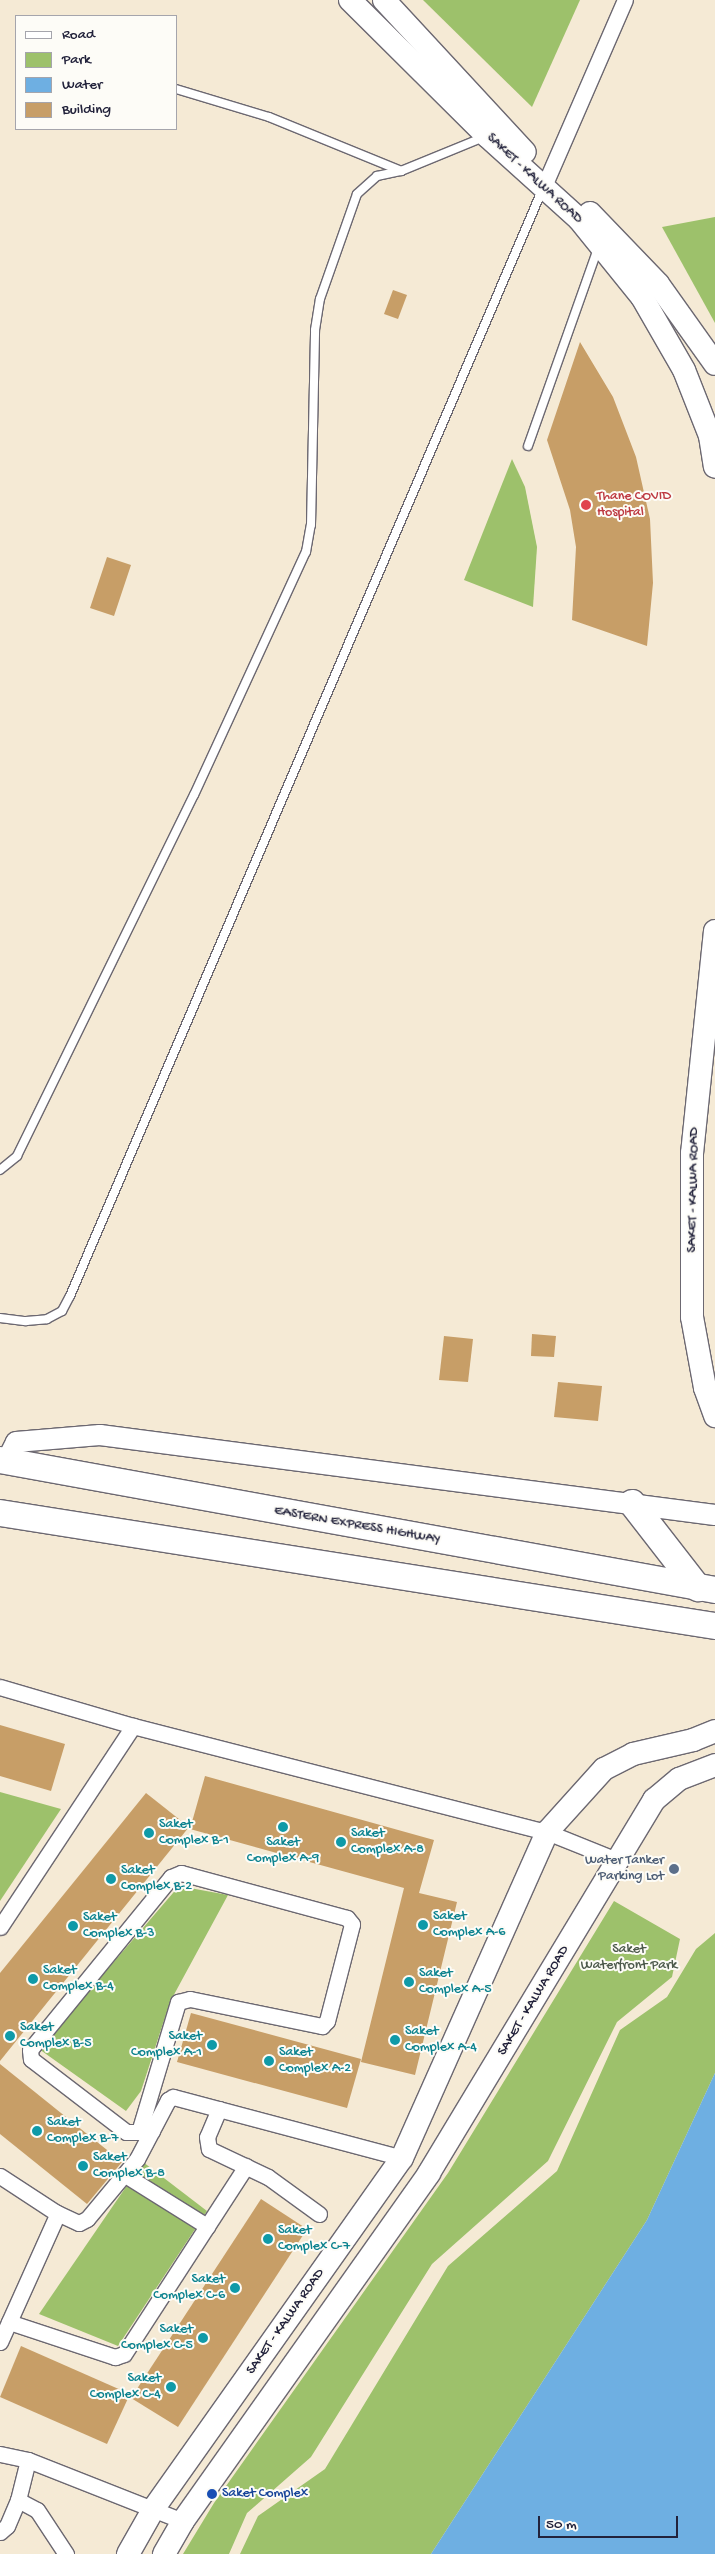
<!DOCTYPE html>
<style>
body{margin:0}
#map{position:relative;width:715px;height:2554px;overflow:hidden;background:#f5ead5;font-family:"Gochi Hand",sans-serif}
div>[style]{position:absolute}
.green>*{inset:0;background:#9dc16b}
.water>*{inset:0;background:#6eafe2}
.building>*{inset:0;background:#c79e67}
.roads{filter:drop-shadow(1px 0 #6c6871) drop-shadow(-1px 0 #6c6871) drop-shadow(0 1px #6c6871) drop-shadow(0 -1px #6c6871)}
.service>*{height:8px;margin:-4px;padding:0 4px;transform-origin:4px;border-radius:4px;background:#fff}
.minor>*{height:15px;margin:-7.5px;padding:0 7.5px;transform-origin:7.5px;border-radius:7.5px;background:#fff}
.tertiary>*{height:20px;margin:-10px;padding:0 10px;transform-origin:10px;border-radius:10px;background:#fff}
.secondary>*{height:22px;margin:-11px;padding:0 11px;transform-origin:11px;border-radius:11px;background:#fff}
.trunk>*{height:26px;margin:-13px;padding:0 13px;transform-origin:13px;border-radius:13px;background:#fff}
.dots>*{width:14px;height:14px;translate:-50% -50%;box-sizing:border-box;border:2px solid #fdfcf7;border-radius:50%}
span{translate:-50% -50%;white-space:nowrap;text-align:center;line-height:1.15;-webkit-text-stroke:4px #fdfcf7;paint-order:stroke}
.street-label{font-size:14px;color:#22223b}
.health-label{font-size:14px;color:#be3a42}
.left{translate:0 -50%;text-align:left}
.culture-label{font-size:14px;color:#0d838f}
.right{translate:-100% -50%;text-align:right}
.service-label{font-size:14px;color:#4e5e75}
.park-label{font-size:14px;color:#4d5a4c}
.transit-label{font-size:14px;color:#164399}
.legend{position:absolute;left:15px;top:15px;width:162px;height:115px;box-sizing:border-box;background:#fdfcf7;border:1px solid #a5a5ac;margin:0;padding:6px 9px;list-style:none;font-size:15px;color:#22223b}
.legend li{display:flex;align-items:center;gap:10px;height:25px}
.legend b{width:25px;border:1px solid #a5a5ac}
.scale{position:absolute;left:538px;top:2516px;width:140px;height:22px;box-sizing:border-box;border:2px solid #22223b;border-top:0;padding-left:6px;font-size:15px;line-height:18px;white-space:nowrap;color:#22223b;-webkit-text-stroke:4px #fdfcf7;paint-order:stroke}
</style>
<div id="map">
<div class="green">
<div style="clip-path:polygon(423px 0,580px 0,532px 107px)"></div>
<div style="clip-path:polygon(715px 217px,715px 323px,662px 227px)"></div>
<div style="clip-path:polygon(512px 459px,525px 487px,537px 547px,533px 607px,464px 580px)"></div>
<div style="clip-path:polygon(0 1792px,61px 1809px,0 1901px)"></div>
<div style="clip-path:polygon(179px 1886px,228px 1895px,170px 2002px,141px 2091px,126px 2111px,39px 2049px)"></div>
<div style="clip-path:polygon(614px 1901px,680px 1939px,672px 1977px,617px 2022px,548px 2161px,432px 2264px,311px 2457px,247px 2513px,229px 2554px,183px 2554px,214px 2503px,448px 2173px)"></div>
<div style="clip-path:polygon(715px 1933px,715px 2073px,647px 2220px,431px 2554px,240px 2554px,258px 2516px,325px 2469px,448px 2266px,557px 2171px,620px 2030px,667px 1997px,696px 1949px)"></div>
<div style="clip-path:polygon(143px 2162px,207px 2211px,118px 2346px,39px 2314px)"></div>
</div>
<div class="water">
<div style="clip-path:polygon(715px 2073px,715px 2554px,431px 2554px,647px 2220px)"></div>
</div>
<div class="building">
<div style="clip-path:polygon(393px 290px,407px 295px,398px 319px,384px 314px)"></div>
<div style="clip-path:polygon(580px 342px,613px 397px,636px 457px,650px 519px,653px 583px,647px 646px,572px 620px,576px 547px,570px 510px,547px 440px)"></div>
<div style="clip-path:polygon(107px 557px,131px 565px,114px 616px,90px 608px)"></div>
<div style="clip-path:polygon(532px 1334px,556px 1336px,554px 1357px,531px 1356px)"></div>
<div style="clip-path:polygon(444px 1336px,473px 1339px,468px 1382px,439px 1380px)"></div>
<div style="clip-path:polygon(558px 1382px,602px 1386px,598px 1421px,554px 1417px)"></div>
<div style="clip-path:polygon(0 1725px,65px 1744px,51px 1791px,0 1776px)"></div>
<div style="clip-path:polygon(205px 1776px,434px 1840px,419px 1893px,457px 1902px,415px 2075px,361px 2062px,404px 1888px,190px 1829px)"></div>
<div style="clip-path:polygon(146px 1793px,189px 1827px,0 2061px,0 1973px)"></div>
<div style="clip-path:polygon(191px 2013px,361px 2059px,347px 2108px,177px 2062px)"></div>
<div style="clip-path:polygon(0 2064px,122px 2162px,87px 2204px,0 2134px)"></div>
<div style="clip-path:polygon(261px 2199px,307px 2229px,178px 2427px,131px 2398px)"></div>
<div style="clip-path:polygon(21px 2346px,130px 2394px,107px 2444px,0 2397px)"></div>
</div>
<div class="roads">
<div class="service">
<div style="left:176px;top:89px;width:97px;rotate:16.8deg"></div>
<div style="left:269px;top:117px;width:143px;rotate:22.2deg"></div>
<div style="left:528px;top:446px;width:210px;rotate:-70.5deg"></div>
<div style="left:0;top:1170px;width:22px;rotate:-39deg"></div>
<div style="left:17px;top:1156px;width:402px;rotate:-63.9deg"></div>
<div style="left:194px;top:795px;width:268px;rotate:-65.3deg"></div>
<div style="left:306px;top:552px;width:27px;rotate:-80deg"></div>
<div style="left:311px;top:525px;width:195px;rotate:-88.8deg"></div>
<div style="left:315px;top:330px;width:31px;rotate:-81deg"></div>
<div style="left:320px;top:299px;width:111px;rotate:-70.6deg"></div>
<div style="left:357px;top:194px;width:27px;rotate:-42deg"></div>
<div style="left:377px;top:176px;width:25px;rotate:-12deg"></div>
<div style="left:401px;top:171px;width:90px;rotate:-22.3deg"></div>
<div style="left:0;top:1318px;width:26px;rotate:7deg"></div>
<div style="left:26px;top:1321px;width:21px;rotate:-5deg"></div>
<div style="left:47px;top:1319px;width:17px;rotate:-28deg"></div>
<div style="left:62px;top:1311px;width:17px;rotate:-62deg"></div>
<div style="left:70px;top:1296px;width:1205px;rotate:-66.88deg"></div>
</div>
<div class="minor">
<div style="left:544px;top:186px;width:203px;rotate:-66.5deg"></div>
<div style="left:0;top:1687px;width:139px;rotate:16.3deg"></div>
<div style="left:133px;top:1726px;width:427px;rotate:14.4deg"></div>
<div style="left:547px;top:1832px;width:78px;rotate:21.9deg"></div>
<div style="left:0;top:1927px;width:241px;rotate:-56.5deg"></div>
<div style="left:219px;top:2109px;width:30px;rotate:113deg"></div>
<div style="left:207px;top:2137px;width:12px;rotate:81deg"></div>
<div style="left:209px;top:2149px;width:65px;rotate:25.4deg"></div>
<div style="left:268px;top:2177px;width:63px;rotate:36deg"></div>
<div style="left:139px;top:2132px;width:136px;rotate:-73.3deg"></div>
<div style="left:178px;top:2002px;width:12px;rotate:-14deg"></div>
<div style="left:190px;top:1999px;width:135px;rotate:11.6deg"></div>
<div style="left:322px;top:2026px;width:7px;rotate:-45deg"></div>
<div style="left:327px;top:2021px;width:100px;rotate:-75.5deg"></div>
<div style="left:352px;top:1924px;width:8px;rotate:-130deg"></div>
<div style="left:347px;top:1918px;width:172px;rotate:-164.8deg"></div>
<div style="left:181px;top:1873px;width:11px;rotate:158deg"></div>
<div style="left:171px;top:1877px;width:223px;rotate:129.2deg"></div>
<div style="left:30px;top:2050px;width:9px;rotate:84deg"></div>
<div style="left:31px;top:2059px;width:120px;rotate:37.5deg"></div>
<div style="left:126px;top:2132px;width:13px"></div>
<div style="left:139px;top:2132px;width:13px;rotate:-4deg"></div>
<div style="left:125px;top:2175px;width:97px;rotate:31.9deg"></div>
<div style="left:0;top:2176px;width:66px;rotate:33.2deg"></div>
<div style="left:55px;top:2212px;width:26px;rotate:25deg"></div>
<div style="left:79px;top:2223px;width:9px;rotate:-27deg"></div>
<div style="left:87px;top:2219px;width:78px;rotate:-50.2deg"></div>
<div style="left:137px;top:2159px;width:67px;rotate:-62.3deg"></div>
<div style="left:168px;top:2100px;width:6px;rotate:-31deg"></div>
<div style="left:173px;top:2097px;width:237px;rotate:14.9deg"></div>
<div style="left:9px;top:2322px;width:112px;rotate:18.3deg"></div>
<div style="left:115px;top:2357px;width:9px;rotate:-18deg"></div>
<div style="left:124px;top:2354px;width:224px;rotate:-57deg"></div>
<div style="left:0;top:2342px;width:141px;rotate:-65.8deg"></div>
<div style="left:0;top:2454px;width:29px;rotate:12deg"></div>
<div style="left:28px;top:2460px;width:167px;rotate:21.5deg"></div>
<div style="left:28px;top:2460px;width:41px;rotate:104deg"></div>
<div style="left:18px;top:2500px;width:21px;rotate:28deg"></div>
<div style="left:37px;top:2510px;width:53px;rotate:56.6deg"></div>
<div style="left:0;top:2532px;width:9px;rotate:-41deg"></div>
<div style="left:7px;top:2526px;width:28px;rotate:-67deg"></div>
</div>
<div class="tertiary">
<div style="left:6px;top:1462px;width:22px;rotate:-63deg"></div>
<div style="left:16px;top:1442px;width:84px;rotate:-4.8deg"></div>
<div style="left:100px;top:1435px;width:620px;rotate:7.41deg"></div>
</div>
<div class="secondary">
<div style="left:350px;top:0;width:193px;rotate:44.8deg"></div>
<div style="left:487px;top:136px;width:124px;rotate:42.1deg"></div>
<div style="left:579px;top:219px;width:100px;rotate:51.1deg"></div>
<div style="left:642px;top:297px;width:84px;rotate:60.1deg"></div>
<div style="left:684px;top:370px;width:71px;rotate:68.5deg"></div>
<div style="left:710px;top:436px;width:31px;rotate:81deg"></div>
<div style="left:384px;top:0;width:207px;rotate:47.2deg"></div>
<div style="left:590px;top:213px;width:98px;rotate:46.2deg"></div>
<div style="left:658px;top:284px;width:98px;rotate:54.5deg"></div>
<div style="left:715px;top:931px;width:223px;rotate:95.9deg"></div>
<div style="left:692px;top:1153px;width:164px;rotate:90deg"></div>
<div style="left:692px;top:1317px;width:72px;rotate:79.6deg"></div>
<div style="left:705px;top:1388px;width:30px;rotate:70deg"></div>
<div style="left:128px;top:2554px;width:53px;rotate:-60.5deg"></div>
<div style="left:154px;top:2508px;width:429px;rotate:-54.7deg"></div>
<div style="left:402px;top:2158px;width:357px;rotate:-66deg"></div>
<div style="left:547px;top:1832px;width:85px;rotate:-47.9deg"></div>
<div style="left:604px;top:1769px;width:33px;rotate:-27deg"></div>
<div style="left:633px;top:1754px;width:62px;rotate:-13.1deg"></div>
<div style="left:693px;top:1740px;width:24px;rotate:-22deg"></div>
<div style="left:164px;top:2554px;width:38px;rotate:-60deg"></div>
<div style="left:183px;top:2521px;width:426px;rotate:-54.7deg"></div>
<div style="left:429px;top:2173px;width:436px;rotate:-58.9deg"></div>
<div style="left:654px;top:1800px;width:33px;rotate:-40deg"></div>
<div style="left:679px;top:1779px;width:39px;rotate:-21deg"></div>
</div>
<div class="trunk">
<div style="left:0;top:1460px;width:727px;rotate:10.3deg"></div>
<div style="left:632px;top:1503px;width:108px;rotate:52.2deg"></div>
<div style="left:0;top:1513px;width:724px;rotate:8.98deg"></div>
</div>
</div>
<div class="dots">
<div style="left:586px;top:505px;background:#e0444e"></div>
<div style="left:283px;top:1827px;background:#0f9aa8"></div>
<div style="left:149px;top:1833px;background:#0f9aa8"></div>
<div style="left:341px;top:1842px;background:#0f9aa8"></div>
<div style="left:674px;top:1869px;background:#5c6f8a"></div>
<div style="left:111px;top:1879px;background:#0f9aa8"></div>
<div style="left:423px;top:1925px;background:#0f9aa8"></div>
<div style="left:73px;top:1926px;background:#0f9aa8"></div>
<div style="left:33px;top:1979px;background:#0f9aa8"></div>
<div style="left:409px;top:1982px;background:#0f9aa8"></div>
<div style="left:10px;top:2036px;background:#0f9aa8"></div>
<div style="left:395px;top:2040px;background:#0f9aa8"></div>
<div style="left:212px;top:2045px;background:#0f9aa8"></div>
<div style="left:269px;top:2061px;background:#0f9aa8"></div>
<div style="left:37px;top:2131px;background:#0f9aa8"></div>
<div style="left:83px;top:2166px;background:#0f9aa8"></div>
<div style="left:268px;top:2239px;background:#0f9aa8"></div>
<div style="left:235px;top:2288px;background:#0f9aa8"></div>
<div style="left:203px;top:2338px;background:#0f9aa8"></div>
<div style="left:171px;top:2387px;background:#0f9aa8"></div>
<div style="left:212px;top:2494px;background:#1a4fb4"></div>
</div>
<div class="street-label">
<span style="left:534px;top:179px;rotate:43deg">SAKET - KALWA ROAD</span>
<span style="left:694px;top:1190px;rotate:-89deg">SAKET - KALWA ROAD</span>
<span style="left:357px;top:1526px;rotate:10deg">EASTERN EXPRESS HIGHWAY</span>
<span style="left:534px;top:2001px;rotate:-59deg">SAKET - KALWA ROAD</span>
<span style="left:286px;top:2322px;rotate:-55deg">SAKET - KALWA ROAD</span>
</div>
<div class="health-label">
<span class="left" style="left:597px;top:505px">Thane COVID<br>Hospital</span>
</div>
<div class="culture-label">
<span class="left" style="left:159px;top:1833px">Saket<br>Complex B-1</span>
<span class="left" style="left:351px;top:1842px">Saket<br>Complex A-8</span>
<span style="left:283px;top:1851px">Saket<br>Complex A-9</span>
<span class="left" style="left:121px;top:1879px">Saket<br>Complex B-2</span>
<span class="left" style="left:433px;top:1925px">Saket<br>Complex A-6</span>
<span class="left" style="left:83px;top:1926px">Saket<br>Complex B-3</span>
<span class="left" style="left:43px;top:1979px">Saket<br>Complex B-4</span>
<span class="left" style="left:419px;top:1982px">Saket<br>Complex A-5</span>
<span class="left" style="left:20px;top:2036px">Saket<br>Complex B-5</span>
<span class="left" style="left:405px;top:2040px">Saket<br>Complex A-4</span>
<span class="right" style="left:202px;top:2045px">Saket<br>Complex A-1</span>
<span class="left" style="left:279px;top:2061px">Saket<br>Complex A-2</span>
<span class="left" style="left:47px;top:2131px">Saket<br>Complex B-7</span>
<span class="left" style="left:93px;top:2166px">Saket<br>Complex B-8</span>
<span class="left" style="left:278px;top:2239px">Saket<br>Complex C-7</span>
<span class="right" style="left:225px;top:2288px">Saket<br>Complex C-6</span>
<span class="right" style="left:193px;top:2338px">Saket<br>Complex C-5</span>
<span class="right" style="left:161px;top:2387px">Saket<br>Complex C-4</span>
</div>
<div class="service-label">
<span class="right" style="left:664px;top:1869px">Water Tanker<br>Parking Lot</span>
</div>
<div class="park-label">
<span style="left:629px;top:1958px">Saket<br>Waterfront Park</span>
</div>
<div class="transit-label">
<span class="left" style="left:222px;top:2494px">Saket Complex</span>
</div>
<ul class="legend">
<li><b style="height:6px;background:#fff"></b>Road</li>
<li><b style="height:14px;background:#9dc16b"></b>Park</li>
<li><b style="height:14px;background:#6eafe2"></b>Water</li>
<li><b style="height:14px;background:#c79e67"></b>Building</li>
</ul>
<div class="scale">50 m</div>
</div>
